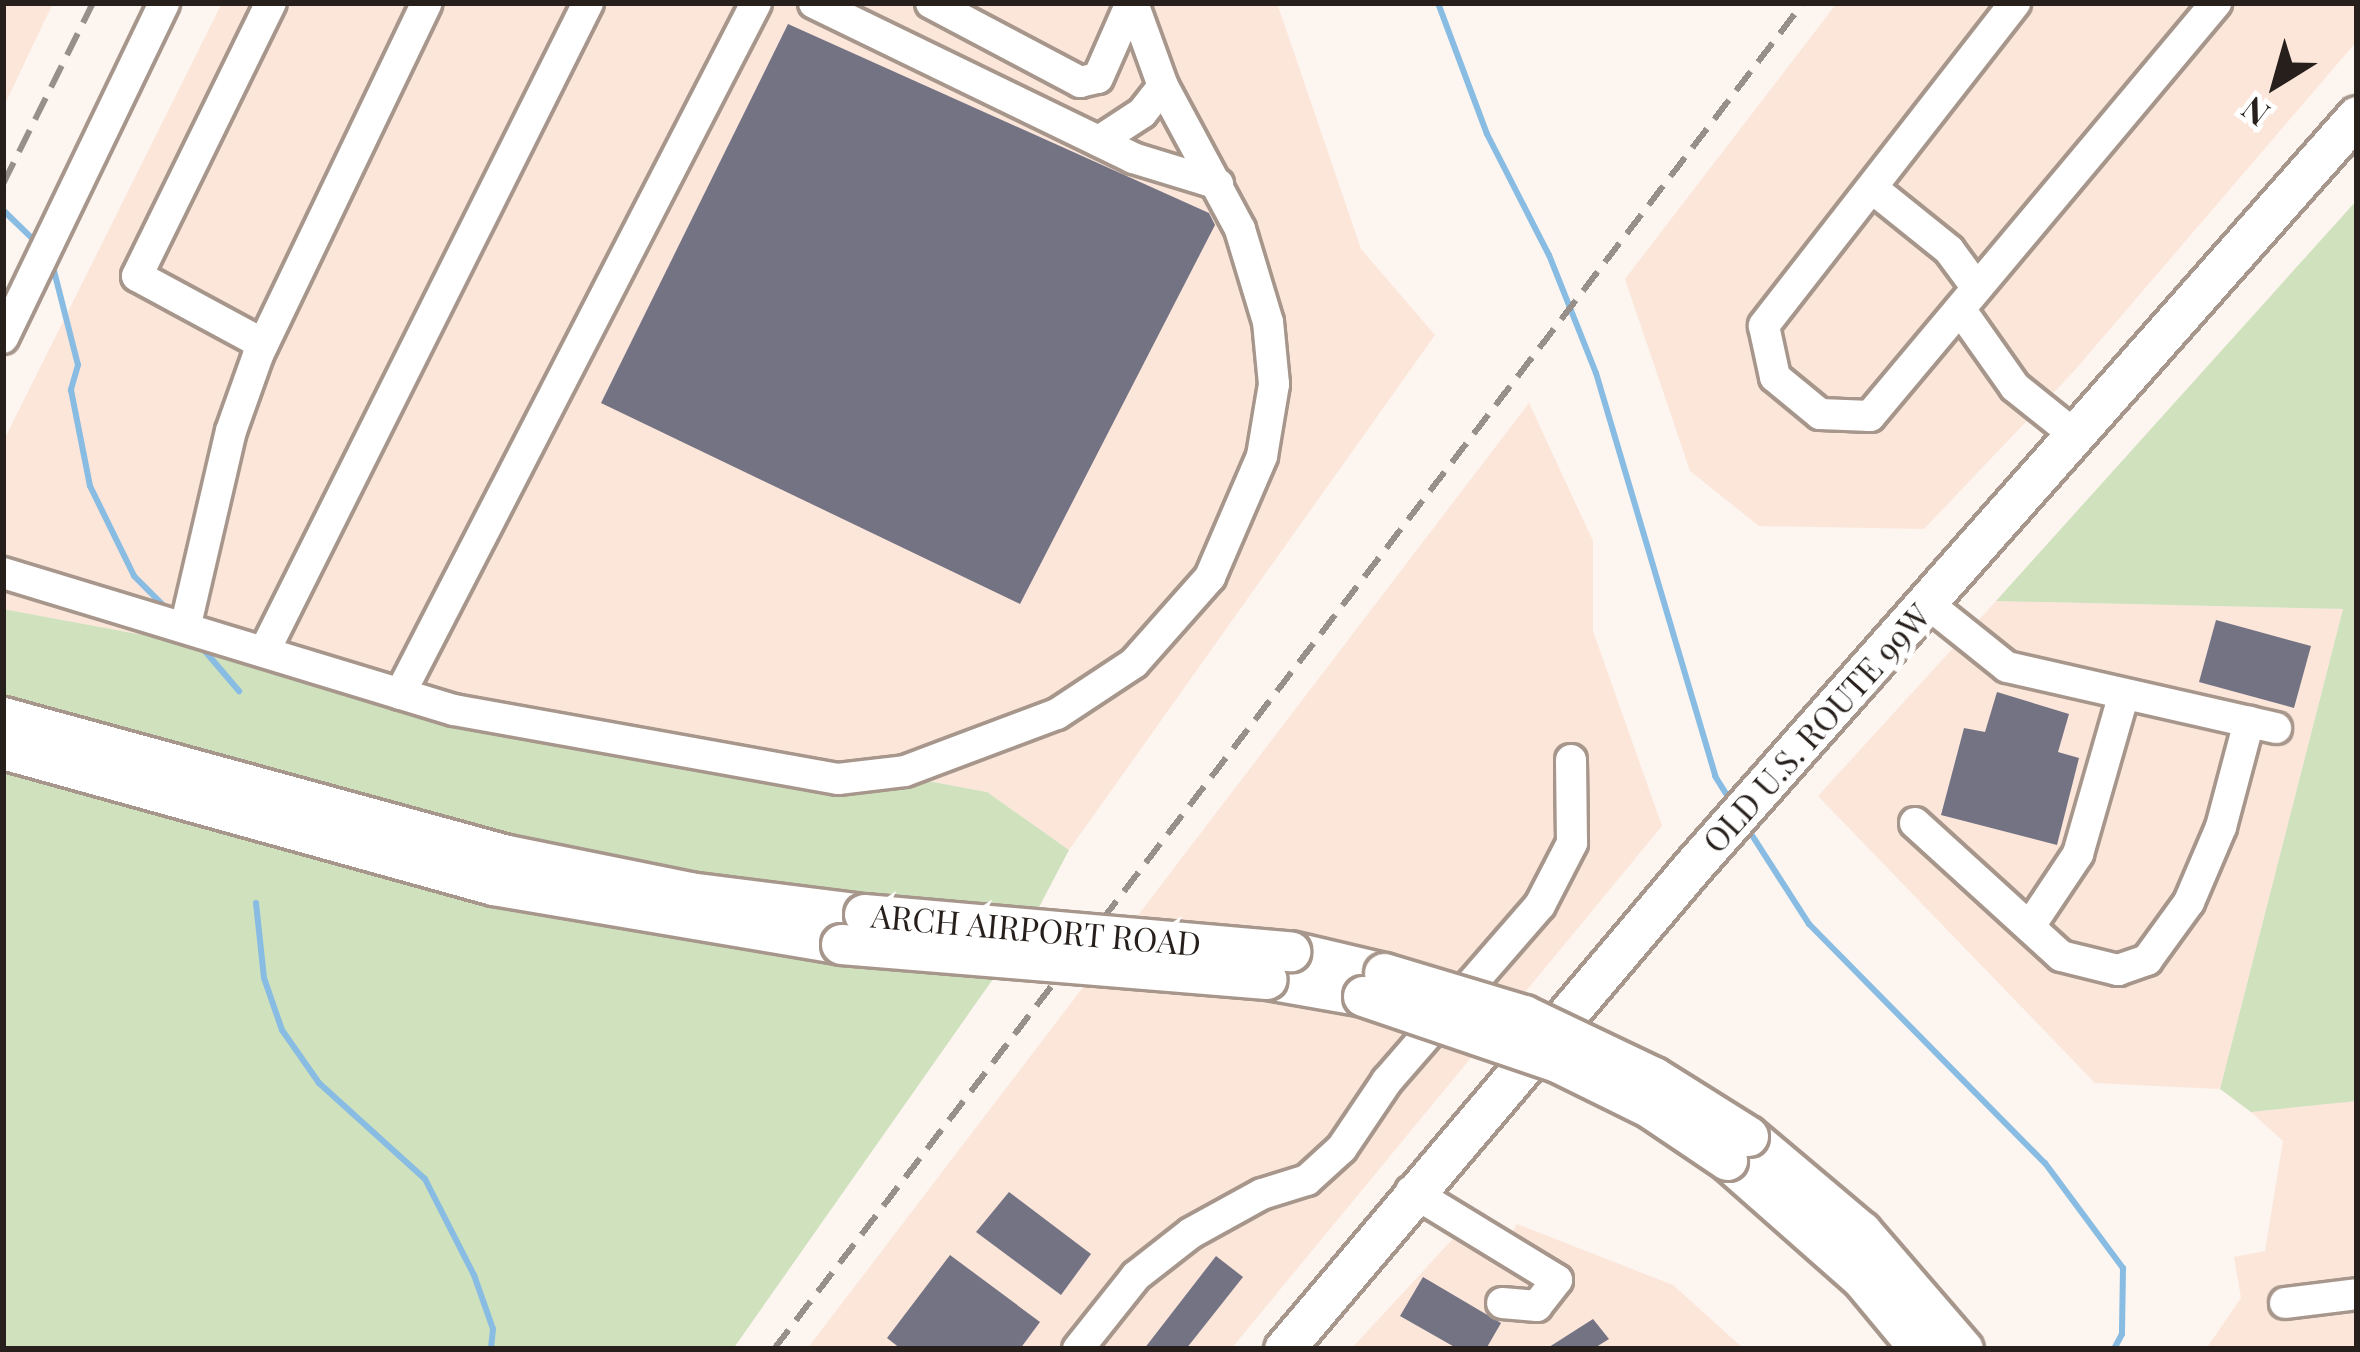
<!DOCTYPE html>
<style>
body{margin:0}
#map{position:relative;width:2360px;height:1352px;overflow:hidden;background:#fcf5f0;font-family:"Playfair Display",serif}
div>[style]{position:absolute}
.built>*{inset:0;background:#fce6da}
.green>*{inset:0;background:#d0e1be}
.stream>*{height:6px;margin:-3px;padding:0 3px;transform-origin:3px;border-radius:3px;background:#88bce3}
.building>*{inset:0;background:#737384}
.roads{filter:drop-shadow(3px 0 #a7968b) drop-shadow(-3px 0 #a7968b) drop-shadow(0 3px #a7968b) drop-shadow(0 -3px #a7968b)}
.minor>*{height:30px;margin:-15px;padding:0 15px;transform-origin:15px;border-radius:15px;background:#fff}
.major>*{height:39px;margin:-19.5px;padding:0 19.5px;transform-origin:19.5px;border-radius:19.5px;background:#fff}
.rail>*{height:6px;margin-top:-3px;transform-origin:0;background:repeating-linear-gradient(90deg,#968f8a 0 24px,transparent 0 36px)}
.bridges{filter:drop-shadow(3px 0 #a7968b) drop-shadow(-3px 0 #a7968b) drop-shadow(0 3px #a7968b) drop-shadow(0 -3px #a7968b)}
.major-bridge>*{height:39px;margin:-19.5px;padding:0 19.5px;transform-origin:19.5px;border-radius:19.5px;background:#fff}
span{translate:-50% -50%;white-space:nowrap;text-align:center;line-height:1.15;-webkit-text-stroke:12px #fff;paint-order:stroke}
.street-label{font-size:33px;color:#261f1b}
.frame{position:absolute;inset:0;border:6px solid #261f1b;pointer-events:none}
.north{position:absolute;left:2216px;top:24px;width:120px;height:120px;-webkit-text-stroke:9px #fff;paint-order:stroke;rotate:217deg;font-size:33px;font-weight:700;line-height:48px;text-align:center;color:#261f1b}
.north::after{content:'';display:block;margin:auto;width:42px;height:54px;background:#261f1b;clip-path:polygon(50% 0,100% 100%,50% 72%,0 100%)}
</style>
<div id="map">
<div class="built">
<div style="clip-path:polygon(3px 3px,53px 3px,3px 108px)"></div>
<div style="clip-path:polygon(222px 3px,1277px 3px,1361px 249px,1435px 335px,1069px 850px,987px 792px,3px 609px,3px 442px)"></div>
<div style="clip-path:polygon(1837px 3px,2357px 3px,2357px 41px,2074px 371px,1924px 529px,1759px 526px,1690px 471px,1625px 279px)"></div>
<div style="clip-path:polygon(1529px 403px,1593px 541px,1593px 631px,1662px 826px,1231px 1349px,807px 1349px)"></div>
<div style="clip-path:polygon(1996px 601px,2343px 609px,2220px 1089px,2095px 1083px,1818px 796px)"></div>
<div style="clip-path:polygon(2357px 1101px,2357px 1349px,2206px 1349px,2241px 1298px,2234px 1257px,2265px 1251px,2283px 1141px,2251px 1112px)"></div>
<div style="clip-path:polygon(1474px 1216px,1509px 1238px,1517px 1224px,1673px 1285px,1744px 1349px,1351px 1349px)"></div>
</div>
<div class="green">
<div style="clip-path:polygon(2357px 200px,2357px 1101px,2251px 1112px,2220px 1089px,2343px 609px,1996px 601px)"></div>
<div style="clip-path:polygon(3px 609px,987px 792px,1069px 850px,1026px 932px,733px 1349px,3px 1349px)"></div>
</div>
<div class="stream">
<div style="left:1438px;top:3px;width:140px;rotate:69.5deg"></div>
<div style="left:1487px;top:134px;width:136px;rotate:62.9deg"></div>
<div style="left:1549px;top:255px;width:127px;rotate:68.3deg"></div>
<div style="left:1596px;top:373px;width:420px;rotate:73.5deg"></div>
<div style="left:1715px;top:776px;width:31px;rotate:58deg"></div>
<div style="left:5px;top:212px;width:45px;rotate:44.1deg"></div>
<div style="left:52px;top:263px;width:105px;rotate:75.7deg"></div>
<div style="left:78px;top:365px;width:26px;rotate:106deg"></div>
<div style="left:71px;top:390px;width:98px;rotate:78.8deg"></div>
<div style="left:90px;top:486px;width:100px;rotate:63.9deg"></div>
<div style="left:134px;top:576px;width:51px;rotate:45deg"></div>
<div style="left:199px;top:644px;width:62px;rotate:49.6deg"></div>
<div style="left:1748px;top:829px;width:113px;rotate:57.3deg"></div>
<div style="left:1809px;top:924px;width:336px;rotate:45.4deg"></div>
<div style="left:2045px;top:1163px;width:131px;rotate:53.4deg"></div>
<div style="left:2123px;top:1268px;width:66px;rotate:90.9deg"></div>
<div style="left:2122px;top:1334px;width:17px;rotate:118deg"></div>
<div style="left:256px;top:903px;width:75px;rotate:83.9deg"></div>
<div style="left:264px;top:978px;width:55px;rotate:70.9deg"></div>
<div style="left:282px;top:1030px;width:65px;rotate:55.1deg"></div>
<div style="left:319px;top:1083px;width:143px;rotate:42.2deg"></div>
<div style="left:425px;top:1179px;width:108px;rotate:63deg"></div>
<div style="left:474px;top:1275px;width:57px;rotate:70.6deg"></div>
<div style="left:493px;top:1329px;width:20px;rotate:96deg"></div>
</div>
<div class="building">
<div style="clip-path:polygon(788px 24px,1209px 213px,1215px 225px,1020px 604px,601px 403px)"></div>
<div style="clip-path:polygon(2216px 620px,2311px 646px,2294px 708px,2199px 682px)"></div>
<div style="clip-path:polygon(1997px 692px,2069px 714px,2058px 752px,2079px 758px,2057px 845px,1941px 815px,1964px 728px,1985px 732px)"></div>
<div style="clip-path:polygon(1009px 1192px,1091px 1254px,1061px 1295px,976px 1232px)"></div>
<div style="clip-path:polygon(950px 1255px,1040px 1322px,1020px 1349px,901px 1349px,887px 1338px)"></div>
<div style="clip-path:polygon(1216px 1256px,1243px 1277px,1186px 1349px,1144px 1349px)"></div>
<div style="clip-path:polygon(1423px 1277px,1501px 1323px,1486px 1349px,1458px 1349px,1400px 1316px)"></div>
<div style="clip-path:polygon(1593px 1319px,1609px 1339px,1593px 1349px,1546px 1349px)"></div>
</div>
<div class="roads">
<div class="minor">
<div style="left:814px;top:3px;width:355px;rotate:25.9deg"></div>
<div style="left:1133px;top:158px;width:89px;rotate:17deg"></div>
<div style="left:931px;top:3px;width:169px;rotate:27.9deg"></div>
<div style="left:1080px;top:82px;width:18px;rotate:-13deg"></div>
<div style="left:1098px;top:78px;width:82px;rotate:-66.3deg"></div>
<div style="left:2015px;top:3px;width:409px;rotate:127.9deg"></div>
<div style="left:1764px;top:326px;width:52px;rotate:77.8deg"></div>
<div style="left:1775px;top:377px;width:58px;rotate:39.4deg"></div>
<div style="left:1820px;top:414px;width:50px;rotate:2.3deg"></div>
<div style="left:1870px;top:416px;width:539px;rotate:-50.04deg"></div>
<div style="left:1099px;top:141px;width:51px;rotate:-33.1deg"></div>
<div style="left:1142px;top:113px;width:34px;rotate:-52deg"></div>
<div style="left:1872px;top:188px;width:99px;rotate:38.8deg"></div>
<div style="left:1949px;top:250px;width:47px;rotate:53.6deg"></div>
<div style="left:1960px;top:309px;width:95px;rotate:54.8deg"></div>
<div style="left:2015px;top:387px;width:77px;rotate:38.7deg"></div>
<div style="left:3px;top:338px;width:372px;rotate:-64.3deg"></div>
<div style="left:263px;top:344px;width:143px;rotate:-151.6deg"></div>
<div style="left:137px;top:276px;width:304px;rotate:-63.9deg"></div>
<div style="left:3px;top:573px;width:471px;rotate:16.9deg"></div>
<div style="left:454px;top:710px;width:390px;rotate:10.2deg"></div>
<div style="left:838px;top:779px;width:67px;rotate:-6.8deg"></div>
<div style="left:905px;top:771px;width:162px;rotate:-20.6deg"></div>
<div style="left:1057px;top:714px;width:92px;rotate:-33.5deg"></div>
<div style="left:1134px;top:663px;width:115px;rotate:-48.5deg"></div>
<div style="left:1210px;top:577px;width:132px;rotate:-66.7deg"></div>
<div style="left:1262px;top:456px;width:73px;rotate:-80.5deg"></div>
<div style="left:1274px;top:384px;width:62px;rotate:-95.5deg"></div>
<div style="left:1268px;top:322px;width:97px;rotate:-106.8deg"></div>
<div style="left:1240px;top:229px;width:162px;rotate:-118.3deg"></div>
<div style="left:1163px;top:86px;width:88px;rotate:-109.9deg"></div>
<div style="left:1927px;top:603px;width:102px;rotate:38.7deg"></div>
<div style="left:2007px;top:667px;width:276px;rotate:12.8deg"></div>
<div style="left:186px;top:624px;width:198px;rotate:-76.9deg"></div>
<div style="left:231px;top:431px;width:81px;rotate:-70.4deg"></div>
<div style="left:258px;top:355px;width:390px;rotate:-64.4deg"></div>
<div style="left:266px;top:648px;width:721px;rotate:-63.47deg"></div>
<div style="left:400px;top:694px;width:777px;rotate:-62.74deg"></div>
<div style="left:1915px;top:823px;width:197px;rotate:42.3deg"></div>
<div style="left:2061px;top:956px;width:59px;rotate:13.8deg"></div>
<div style="left:2118px;top:970px;width:31px;rotate:-19deg"></div>
<div style="left:2147px;top:960px;width:72px;rotate:-54.1deg"></div>
<div style="left:2189px;top:902px;width:82px;rotate:-66.9deg"></div>
<div style="left:2221px;top:827px;width:109px;rotate:-75.1deg"></div>
<div style="left:2030px;top:926px;width:87px;rotate:-56.3deg"></div>
<div style="left:2078px;top:854px;width:166px;rotate:-74deg"></div>
<div style="left:1411px;top:1191px;width:171px;rotate:31.4deg"></div>
<div style="left:1557px;top:1280px;width:33px;rotate:128deg"></div>
<div style="left:1537px;top:1306px;width:35px;rotate:-175deg"></div>
<div style="left:2285px;top:1303px;width:73px;rotate:-7.1deg"></div>
<div style="left:1078px;top:1349px;width:93px;rotate:-51.5deg"></div>
<div style="left:1136px;top:1276px;width:70px;rotate:-38deg"></div>
<div style="left:1191px;top:1233px;width:81px;rotate:-28.8deg"></div>
<div style="left:1262px;top:1194px;width:47px;rotate:-17.3deg"></div>
<div style="left:1307px;top:1180px;width:47px;rotate:-42.4deg"></div>
<div style="left:1342px;top:1148px;width:81px;rotate:-56.1deg"></div>
<div style="left:1387px;top:1081px;width:233px;rotate:-49deg"></div>
<div style="left:1540px;top:905px;width:70px;rotate:-62.7deg"></div>
<div style="left:1572px;top:843px;width:83px;rotate:-90.7deg"></div>
</div>
<div class="major">
<div style="left:3px;top:717px;width:518px;rotate:15.32deg"></div>
<div style="left:503px;top:854px;width:190px;rotate:11.5deg"></div>
<div style="left:689px;top:892px;width:176px;rotate:7.2deg"></div>
<div style="left:3px;top:749px;width:509px;rotate:15.51deg"></div>
<div style="left:493px;top:885px;width:353px;rotate:9.6deg"></div>
<div style="left:1290px;top:951px;width:97px;rotate:13.2deg"></div>
<div style="left:1267px;top:979px;width:97px;rotate:10deg"></div>
<div style="left:1748px;top:1136px;width:148px;rotate:40.1deg"></div>
<div style="left:1861px;top:1231px;width:156px;rotate:49.2deg"></div>
<div style="left:1727px;top:1160px;width:179px;rotate:41.4deg"></div>
<div style="left:1861px;top:1278px;width:92px;rotate:50.3deg"></div>
<div style="left:1284px;top:1349px;width:631px;rotate:-49.75deg"></div>
<div style="left:1692px;top:867px;width:1003px;rotate:-48.48deg"></div>
</div>
</div>
<div class="rail">
<div style="left:3px;top:184px;width:202px;rotate:-63.6deg"></div>
<div style="left:774px;top:1349px;width:1694px;rotate:-52.6deg"></div>
</div>
<div class="bridges">
<div class="major-bridge">
<div style="left:864px;top:914px;width:428px;rotate:5deg"></div>
<div style="left:841px;top:944px;width:427px;rotate:4.7deg"></div>
<div style="left:1384px;top:973px;width:146px;rotate:16.7deg"></div>
<div style="left:1524px;top:1015px;width:144px;rotate:25.5deg"></div>
<div style="left:1654px;top:1077px;width:111px;rotate:32.1deg"></div>
<div style="left:1363px;top:996px;width:205px;rotate:18.8deg"></div>
<div style="left:1557px;top:1062px;width:104px;rotate:26.3deg"></div>
<div style="left:1650px;top:1108px;width:93px;rotate:34deg"></div>
</div>
</div>
<div class="street-label">
<span style="left:1816px;top:728px;rotate:-48deg">OLD U.S. ROUTE 99W</span>
<span style="left:1036px;top:929px;rotate:5deg">ARCH AIRPORT ROAD</span>
</div>
<div class="frame"></div>
<div class="north">N</div>
</div>
